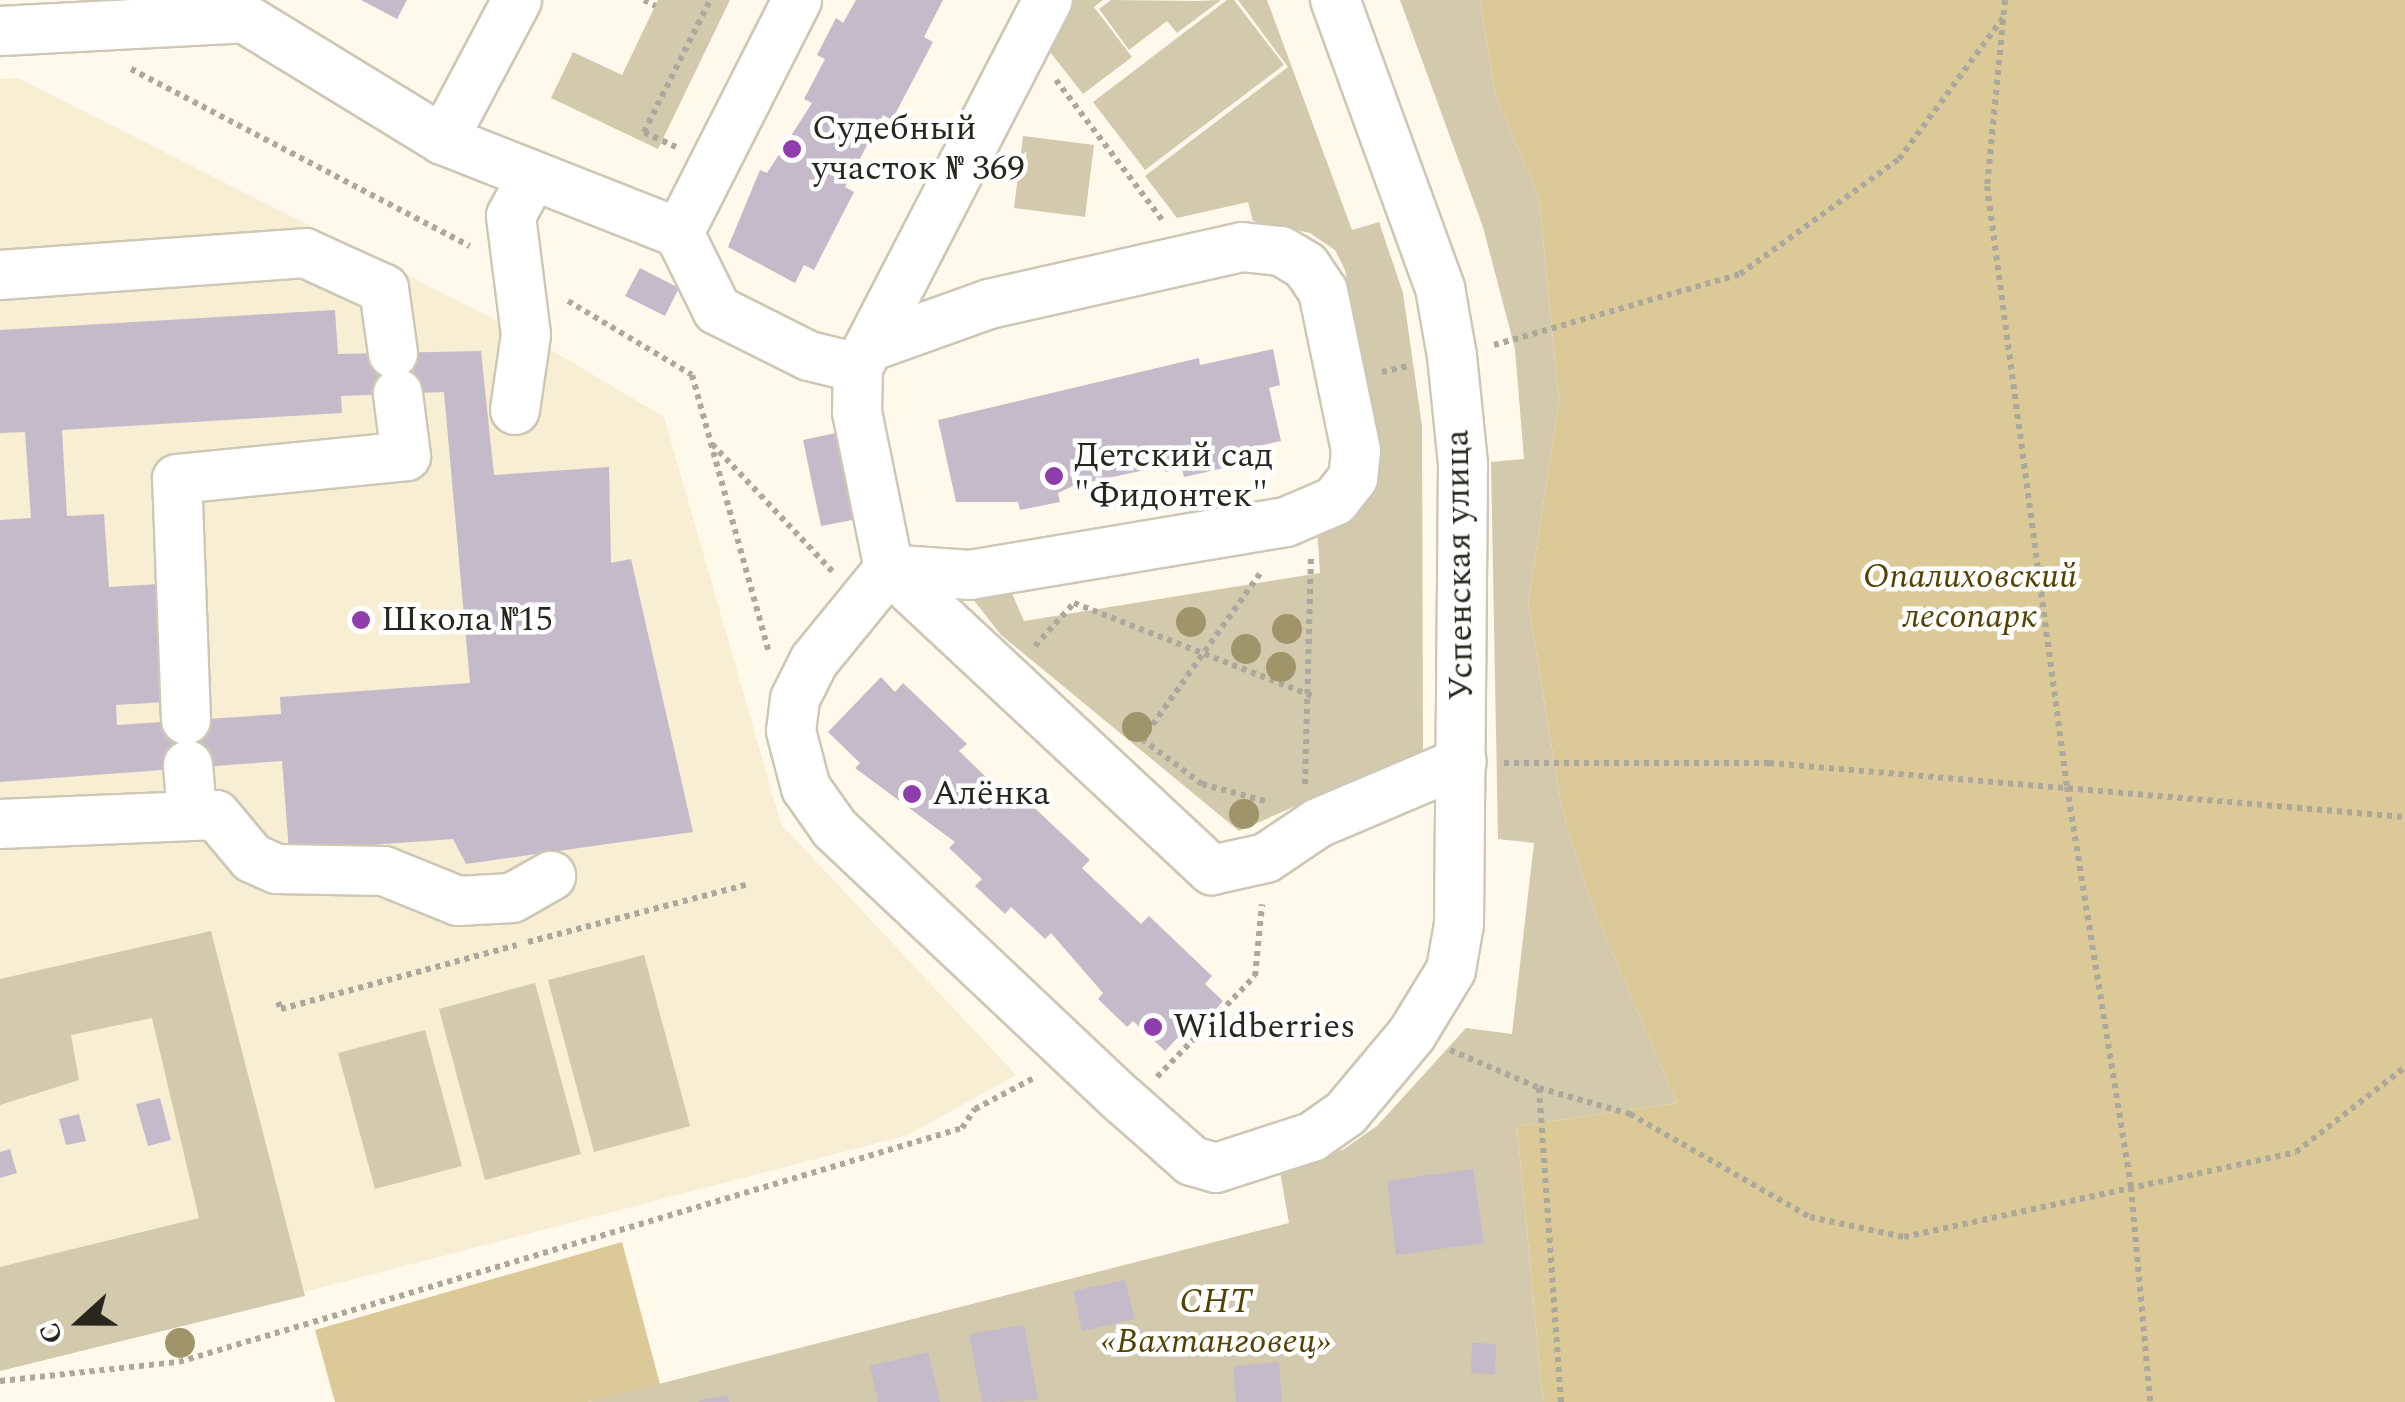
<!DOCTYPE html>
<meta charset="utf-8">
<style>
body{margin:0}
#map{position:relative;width:2405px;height:1402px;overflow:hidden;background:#fef9ea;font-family:Spectral,serif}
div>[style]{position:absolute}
.built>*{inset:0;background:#f7eed3}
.green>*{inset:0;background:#d3c9ac}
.forest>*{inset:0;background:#dbc998}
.building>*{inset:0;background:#c5baca}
.path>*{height:6px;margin-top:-3px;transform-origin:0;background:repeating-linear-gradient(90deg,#aca89c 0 5px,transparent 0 10px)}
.roads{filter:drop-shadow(2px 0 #cdc7b5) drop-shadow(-2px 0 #cdc7b5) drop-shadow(0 2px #cdc7b5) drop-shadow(0 -2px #cdc7b5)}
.minor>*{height:48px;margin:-24px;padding:0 24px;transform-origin:24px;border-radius:24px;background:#fff}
.trees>*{width:30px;height:30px;margin:-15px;border-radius:50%;background:#a0946b}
.dots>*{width:28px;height:28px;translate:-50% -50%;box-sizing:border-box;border:5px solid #fff;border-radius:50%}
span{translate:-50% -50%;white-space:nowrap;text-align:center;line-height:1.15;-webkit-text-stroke:9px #fff;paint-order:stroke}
.poi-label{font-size:35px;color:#28261f}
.left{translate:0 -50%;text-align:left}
.street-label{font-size:35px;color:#28261f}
.park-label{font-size:35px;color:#544203;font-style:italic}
.north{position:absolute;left:30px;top:1272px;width:100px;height:100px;-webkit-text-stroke:8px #fff;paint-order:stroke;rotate:249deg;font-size:28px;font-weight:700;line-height:40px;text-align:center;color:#28261f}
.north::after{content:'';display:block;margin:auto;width:35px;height:45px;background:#28261f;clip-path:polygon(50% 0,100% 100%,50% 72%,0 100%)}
</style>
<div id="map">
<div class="built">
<div style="clip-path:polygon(18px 78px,526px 335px,664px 417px,781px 824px,1016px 1075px,908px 1135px,0 1371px,0 79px)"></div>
</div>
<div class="green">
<div style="clip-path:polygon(658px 0,730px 0,658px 149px,551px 98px,573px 52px,622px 75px)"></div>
<div style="clip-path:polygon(1071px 0,1103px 0,1094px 7px,1132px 57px,1083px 94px,1047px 48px)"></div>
<div style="clip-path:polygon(1111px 0,1196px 1px,1221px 0,1177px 33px,1167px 21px,1129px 50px,1099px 9px)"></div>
<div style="clip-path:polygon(1227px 0,1234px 0,1284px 65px,1145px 170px,1093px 102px)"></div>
<div style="clip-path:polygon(1238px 0,1267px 0,1352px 230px,1379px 222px,1403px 293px,1422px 426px,1423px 750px,1239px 831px,1001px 635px,969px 594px,1010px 589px,1024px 621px,1320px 573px,1317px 527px,1361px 506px,1374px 490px,1379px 451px,1345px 270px,1335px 250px,1310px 233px,1253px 221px,1248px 202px,1177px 218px,1145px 176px,1288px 67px)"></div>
<div style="clip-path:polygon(1400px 0,1480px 0,1495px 94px,1539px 198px,1559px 401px,1528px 603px,1562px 809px,1590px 900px,1677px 1103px,1517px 1126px,1543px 1402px,588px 1402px,1289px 1223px,1280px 1172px,1344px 1149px,1377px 1126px,1466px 1028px,1512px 1034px,1534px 843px,1498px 839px,1491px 462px,1524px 459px,1515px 349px,1483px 227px)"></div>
<div style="clip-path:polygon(1023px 136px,1094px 145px,1085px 217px,1014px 208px)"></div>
<div style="clip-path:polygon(211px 931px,305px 1296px,0 1371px,0 1267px,199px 1218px,152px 1018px,71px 1035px,79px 1080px,0 1105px,0 979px)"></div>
<div style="clip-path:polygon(644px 955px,690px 1126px,594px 1152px,548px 980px)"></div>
<div style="clip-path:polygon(535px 983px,581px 1154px,485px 1180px,439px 1009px)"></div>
<div style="clip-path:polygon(425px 1030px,462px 1166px,375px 1189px,338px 1053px)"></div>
</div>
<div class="forest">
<div style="clip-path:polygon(1480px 0,2405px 0,2405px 1402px,1543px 1402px,1517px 1126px,1677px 1103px,1590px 900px,1562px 809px,1528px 603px,1559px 401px,1539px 198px,1495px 94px)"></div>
<div style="clip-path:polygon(622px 1242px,660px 1384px,588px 1402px,335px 1402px,315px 1330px)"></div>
</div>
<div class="building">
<div style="clip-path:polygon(361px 0,407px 0,397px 19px)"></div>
<div style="clip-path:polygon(856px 0,943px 0,924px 37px,933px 42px,892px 120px,883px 115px,845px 187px,854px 192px,814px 270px,804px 265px,795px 283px,728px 247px,760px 170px,767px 173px,812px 103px,804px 99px,825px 59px,817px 55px,836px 18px,843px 23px)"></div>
<div style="clip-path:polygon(640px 268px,679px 288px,665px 316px,625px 296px)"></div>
<div style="clip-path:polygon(evenodd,335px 310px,338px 354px,481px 351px,494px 475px,609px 467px,611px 563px,631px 559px,693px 832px,466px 864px,453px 839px,289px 851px,282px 761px,0 782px,0 520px,31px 518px,25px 432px,0 433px,0 330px,335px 310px,444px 392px,470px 683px,280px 697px,281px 714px,117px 725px,116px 705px,166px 702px,159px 584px,109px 587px,104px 514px,67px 516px,62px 430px,342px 413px,341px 396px,444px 392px)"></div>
<div style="clip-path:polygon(1273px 349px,1280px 385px,1269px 388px,1281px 441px,1239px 450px,1241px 456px,1222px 460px,1224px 468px,1184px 477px,1182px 468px,1165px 472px,1164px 466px,1075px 485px,1058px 493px,1060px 502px,1020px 510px,1018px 502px,956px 502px,938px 420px,1199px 358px,1200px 365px)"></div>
<div style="clip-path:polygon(845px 431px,863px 518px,821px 526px,803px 440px)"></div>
<div style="clip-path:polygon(881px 677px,895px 692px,903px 683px,967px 744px,959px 751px,1018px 808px,1026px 800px,1090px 860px,1082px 868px,1141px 924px,1149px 916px,1212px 976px,1205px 984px,1223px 1001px,1209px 1017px,1203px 1011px,1165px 1051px,1133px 1021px,1127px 1027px,1098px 999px,1103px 993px,1051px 933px,1045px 939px,1011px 907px,1005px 914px,975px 886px,982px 879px,949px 848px,955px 842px,855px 768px,860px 763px,828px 732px)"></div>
<div style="clip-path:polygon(160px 1098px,171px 1140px,148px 1146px,136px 1104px)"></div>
<div style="clip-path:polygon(79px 1114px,86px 1141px,66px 1145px,59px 1119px)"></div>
<div style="clip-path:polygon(10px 1149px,17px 1173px,0 1178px,0 1152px)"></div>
<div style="clip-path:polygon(1473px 1169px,1484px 1243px,1396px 1255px,1387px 1181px)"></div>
<div style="clip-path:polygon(1125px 1280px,1135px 1319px,1082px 1331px,1073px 1291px)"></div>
<div style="clip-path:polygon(1024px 1325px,1038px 1400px,982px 1402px,969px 1334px)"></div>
<div style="clip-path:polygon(1472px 1343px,1496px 1344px,1495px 1374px,1471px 1373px)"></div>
<div style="clip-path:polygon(928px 1352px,940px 1402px,878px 1402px,870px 1366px)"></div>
<div style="clip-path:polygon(1279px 1362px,1282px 1402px,1236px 1402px,1233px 1366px)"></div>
<div style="clip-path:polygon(727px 1395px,729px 1402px,699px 1402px,699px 1400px)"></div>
</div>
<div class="path">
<div style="left:644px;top:0;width:13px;rotate:27deg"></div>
<div style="left:2005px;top:0;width:187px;rotate:95.5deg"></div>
<div style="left:1987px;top:186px;width:606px;rotate:82.42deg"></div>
<div style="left:2067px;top:787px;width:405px;rotate:80.9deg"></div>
<div style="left:2131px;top:1187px;width:216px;rotate:84.9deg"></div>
<div style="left:131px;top:69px;width:382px;rotate:27.6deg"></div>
<div style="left:1056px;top:80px;width:177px;rotate:52.8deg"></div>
<div style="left:676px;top:147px;width:35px;rotate:-155deg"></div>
<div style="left:644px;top:132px;width:148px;rotate:-63.4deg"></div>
<div style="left:568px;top:301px;width:144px;rotate:30.8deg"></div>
<div style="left:692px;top:375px;width:288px;rotate:74.5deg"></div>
<div style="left:1494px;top:345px;width:256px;rotate:-16.1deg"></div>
<div style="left:1740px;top:274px;width:196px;rotate:-35.9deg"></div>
<div style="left:1899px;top:159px;width:180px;rotate:-53.6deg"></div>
<div style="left:1382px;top:372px;width:28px;rotate:-13deg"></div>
<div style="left:712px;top:444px;width:178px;rotate:46.6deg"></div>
<div style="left:1035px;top:646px;width:58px;rotate:-47.8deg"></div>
<div style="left:1074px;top:603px;width:256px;rotate:21.3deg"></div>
<div style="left:1142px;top:739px;width:75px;rotate:36.9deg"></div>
<div style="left:1202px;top:784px;width:69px;rotate:15deg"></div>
<div style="left:1141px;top:741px;width:207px;rotate:-54.6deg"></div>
<div style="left:1504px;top:763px;width:265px"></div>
<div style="left:1769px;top:763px;width:638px;rotate:4.85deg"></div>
<div style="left:1305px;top:784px;width:227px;rotate:-88.5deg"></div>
<div style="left:528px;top:942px;width:228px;rotate:-14.7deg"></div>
<div style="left:278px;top:1002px;width:8px;rotate:67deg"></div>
<div style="left:281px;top:1009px;width:244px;rotate:-15.2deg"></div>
<div style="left:1450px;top:1050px;width:97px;rotate:23.1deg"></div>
<div style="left:1539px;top:1088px;width:95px;rotate:15.9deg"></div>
<div style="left:1630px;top:1114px;width:207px;rotate:29.8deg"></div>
<div style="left:1810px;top:1217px;width:96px;rotate:12deg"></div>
<div style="left:1904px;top:1237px;width:401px;rotate:-12.2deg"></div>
<div style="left:2296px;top:1152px;width:138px;rotate:-37.9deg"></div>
<div style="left:1157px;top:1077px;width:141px;rotate:-45.9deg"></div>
<div style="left:1255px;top:976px;width:72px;rotate:-84.4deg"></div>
<div style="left:1539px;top:1088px;width:315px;rotate:86deg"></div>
<div style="left:0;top:1381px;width:180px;rotate:-6.1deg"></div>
<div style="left:179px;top:1362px;width:817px;rotate:-16.64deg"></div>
<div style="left:962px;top:1128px;width:23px;rotate:-56deg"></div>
<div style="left:975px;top:1109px;width:69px;rotate:-27.7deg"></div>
</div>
<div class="roads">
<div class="minor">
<div style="left:0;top:31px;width:244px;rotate:-3deg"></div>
<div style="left:244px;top:18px;width:233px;rotate:31.5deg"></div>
<div style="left:443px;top:140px;width:254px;rotate:21.5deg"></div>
<div style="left:679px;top:233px;width:86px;rotate:63.7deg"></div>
<div style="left:717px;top:310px;width:103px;rotate:26.6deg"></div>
<div style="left:809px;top:356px;width:50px;rotate:13.8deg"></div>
<div style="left:858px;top:368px;width:44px;rotate:91.3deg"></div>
<div style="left:857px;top:412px;width:160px;rotate:78.5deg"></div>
<div style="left:889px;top:569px;width:119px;rotate:129.2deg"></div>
<div style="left:814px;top:661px;width:42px;rotate:116.6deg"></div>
<div style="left:795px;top:699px;width:32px;rotate:97deg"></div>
<div style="left:791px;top:731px;width:59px;rotate:75.3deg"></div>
<div style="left:806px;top:788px;width:50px;rotate:54.7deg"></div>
<div style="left:835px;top:829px;width:395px;rotate:43.3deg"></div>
<div style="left:1123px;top:1100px;width:92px;rotate:41.5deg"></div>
<div style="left:1192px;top:1161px;width:25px;rotate:16deg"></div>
<div style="left:1216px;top:1168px;width:101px;rotate:-17.9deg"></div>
<div style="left:1312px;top:1137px;width:42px;rotate:-35.2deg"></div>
<div style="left:1346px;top:1113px;width:103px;rotate:-50.1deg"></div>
<div style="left:1412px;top:1034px;width:75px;rotate:-58.6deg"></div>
<div style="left:1451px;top:970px;width:47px;rotate:-80.1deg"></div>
<div style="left:1459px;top:924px;width:460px;rotate:-89.5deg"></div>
<div style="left:1463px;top:464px;width:109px;rotate:-95.8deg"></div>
<div style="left:1452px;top:356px;width:69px;rotate:-100deg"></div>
<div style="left:1440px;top:288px;width:307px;rotate:-110deg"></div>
<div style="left:443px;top:140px;width:158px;rotate:-62.1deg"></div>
<div style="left:679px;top:233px;width:261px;rotate:-63.1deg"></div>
<div style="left:0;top:275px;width:306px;rotate:-4.1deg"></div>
<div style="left:305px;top:253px;width:87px;rotate:24.5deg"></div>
<div style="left:384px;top:289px;width:65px;rotate:82deg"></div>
<div style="left:869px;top:347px;width:127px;rotate:-19.7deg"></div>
<div style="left:989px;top:304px;width:259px;rotate:-12.7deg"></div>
<div style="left:1242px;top:247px;width:39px;rotate:6deg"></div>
<div style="left:1281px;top:251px;width:29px;rotate:31deg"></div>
<div style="left:1306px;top:266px;width:30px;rotate:56deg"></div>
<div style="left:1323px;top:291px;width:163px;rotate:78.3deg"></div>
<div style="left:1356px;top:451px;width:27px;rotate:96deg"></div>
<div style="left:1353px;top:478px;width:29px;rotate:128deg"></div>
<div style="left:1335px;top:501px;width:53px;rotate:156.8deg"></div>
<div style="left:1286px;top:522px;width:320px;rotate:170.5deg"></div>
<div style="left:970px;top:575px;width:81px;rotate:-175.8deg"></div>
<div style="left:862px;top:360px;width:405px;rotate:-62.7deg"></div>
<div style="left:515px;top:410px;width:76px;rotate:-81.7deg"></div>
<div style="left:526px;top:335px;width:120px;rotate:-97.2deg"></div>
<div style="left:511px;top:216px;width:44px;rotate:-61.7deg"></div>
<div style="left:889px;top:569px;width:442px;rotate:43deg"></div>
<div style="left:1212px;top:870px;width:55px;rotate:-12.5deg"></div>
<div style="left:1266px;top:858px;width:63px;rotate:-33.9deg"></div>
<div style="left:1318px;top:823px;width:156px;rotate:-23deg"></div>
<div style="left:186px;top:720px;width:241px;rotate:-92.1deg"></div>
<div style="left:177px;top:479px;width:230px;rotate:-5.7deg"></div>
<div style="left:406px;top:456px;width:63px;rotate:-97.4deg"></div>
<div style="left:188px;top:765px;width:48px;rotate:85.2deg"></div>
<div style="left:0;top:824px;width:216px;rotate:-2.4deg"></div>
<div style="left:216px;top:815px;width:56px;rotate:50.1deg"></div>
<div style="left:252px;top:858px;width:27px;rotate:24deg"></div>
<div style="left:277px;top:869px;width:107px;rotate:1.1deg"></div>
<div style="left:384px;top:871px;width:80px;rotate:22.1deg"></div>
<div style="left:458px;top:901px;width:54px;rotate:-3.2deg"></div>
<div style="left:512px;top:898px;width:45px;rotate:-29.4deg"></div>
</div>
</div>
<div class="trees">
<div style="left:1191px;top:622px"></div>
<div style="left:1287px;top:629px"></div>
<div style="left:1246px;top:649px"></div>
<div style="left:1281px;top:667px"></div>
<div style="left:1137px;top:727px"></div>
<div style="left:1244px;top:814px"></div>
<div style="left:180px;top:1343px"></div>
</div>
<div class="dots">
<div style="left:792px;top:149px;background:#8f3dad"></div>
<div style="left:1054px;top:476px;background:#8f3dad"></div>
<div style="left:361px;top:620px;background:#8f3dad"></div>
<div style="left:912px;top:794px;background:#8f3dad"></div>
<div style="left:1153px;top:1027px;background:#8f3dad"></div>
</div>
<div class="poi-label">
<span class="left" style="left:812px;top:149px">Судебный<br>участок № 369</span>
<span class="left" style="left:1074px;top:476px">Детский сад<br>"Фидонтек"</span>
<span class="left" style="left:381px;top:620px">Школа №15</span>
<span class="left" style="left:932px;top:794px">Алёнка</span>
<span class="left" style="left:1173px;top:1027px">Wildberries</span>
</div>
<div class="street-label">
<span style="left:1460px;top:565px;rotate:-91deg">Успенская улица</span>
</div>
<div class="park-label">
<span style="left:1970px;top:597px">Опалиховский<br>лесопарк</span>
<span style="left:1216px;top:1322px">СНТ<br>«Вахтанговец»</span>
</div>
<div class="north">С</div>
</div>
